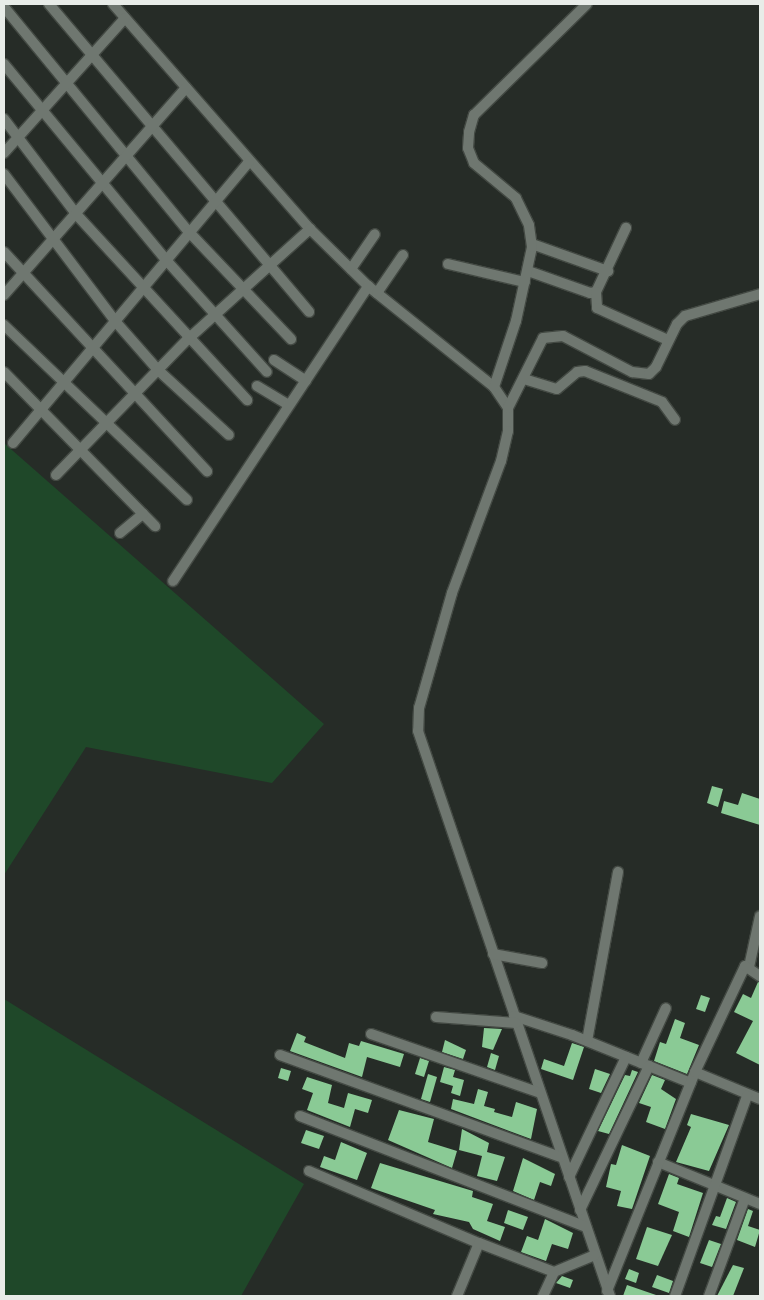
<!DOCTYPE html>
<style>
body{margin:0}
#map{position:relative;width:764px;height:1300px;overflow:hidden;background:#262c27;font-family:"Titillium Web",sans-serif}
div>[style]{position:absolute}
.green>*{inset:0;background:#1f4829}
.building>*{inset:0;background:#8aca95}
.roads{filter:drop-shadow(1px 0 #434943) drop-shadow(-1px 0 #434943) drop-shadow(0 1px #434943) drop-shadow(0 -1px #434943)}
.minor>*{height:10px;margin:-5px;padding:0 5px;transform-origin:5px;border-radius:5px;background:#6f7770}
span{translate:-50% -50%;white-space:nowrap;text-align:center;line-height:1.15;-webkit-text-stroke:5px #262c27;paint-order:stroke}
.frame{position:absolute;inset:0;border:5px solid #e8ece8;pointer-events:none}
</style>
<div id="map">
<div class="green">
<div style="clip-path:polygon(4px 443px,324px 724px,272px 783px,86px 747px,4px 875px)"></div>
<div style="clip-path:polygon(4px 999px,304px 1184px,241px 1296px,4px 1296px)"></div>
</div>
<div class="building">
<div style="clip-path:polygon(712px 786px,723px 789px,718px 807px,707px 803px)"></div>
<div style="clip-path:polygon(742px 793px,760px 799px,760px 825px,721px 813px,724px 801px,738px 805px)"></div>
<div style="clip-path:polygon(758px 982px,760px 983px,760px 1065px,736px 1053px,753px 1021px,734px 1012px,743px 994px,751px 998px)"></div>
<div style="clip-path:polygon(701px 995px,710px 998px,705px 1012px,696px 1009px)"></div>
<div style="clip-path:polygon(675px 1019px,685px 1023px,680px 1038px,699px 1045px,687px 1074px,654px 1061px,660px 1042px,666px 1044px)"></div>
<div style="clip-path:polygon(484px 1028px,502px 1029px,493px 1050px,482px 1047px)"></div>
<div style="clip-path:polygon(297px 1033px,306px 1037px,304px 1042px,345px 1058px,349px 1043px,359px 1046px,361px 1041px,404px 1054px,400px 1067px,367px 1057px,362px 1077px,290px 1051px)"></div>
<div style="clip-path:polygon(445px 1040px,466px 1050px,463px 1059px,442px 1052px)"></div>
<div style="clip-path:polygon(572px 1043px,584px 1047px,573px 1080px,541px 1069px,544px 1059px,564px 1066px)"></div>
<div style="clip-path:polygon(491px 1053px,499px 1056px,495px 1070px,487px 1067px)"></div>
<div style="clip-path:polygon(420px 1058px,429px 1061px,424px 1077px,415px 1074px)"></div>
<div style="clip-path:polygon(444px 1067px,455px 1070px,453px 1077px,464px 1080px,460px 1096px,451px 1093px,453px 1086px,440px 1082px)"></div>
<div style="clip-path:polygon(281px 1068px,291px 1071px,288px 1081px,278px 1078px)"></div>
<div style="clip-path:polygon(595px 1069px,610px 1074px,601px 1093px,589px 1089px)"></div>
<div style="clip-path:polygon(632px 1070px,638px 1072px,609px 1134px,598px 1131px,625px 1075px,630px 1076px)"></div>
<div style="clip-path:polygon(428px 1074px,437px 1077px,430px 1102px,421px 1099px)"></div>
<div style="clip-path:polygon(652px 1075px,665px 1080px,661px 1089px,676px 1099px,665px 1129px,646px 1122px,651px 1107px,639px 1103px)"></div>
<div style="clip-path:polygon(307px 1077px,332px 1085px,328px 1103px,344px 1108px,348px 1093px,372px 1100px,368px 1113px,355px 1109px,350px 1127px,307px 1110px,313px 1093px,302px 1089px)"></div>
<div style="clip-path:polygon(478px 1089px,488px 1092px,484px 1106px,495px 1109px,494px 1112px,512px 1117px,516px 1102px,537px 1109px,531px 1139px,451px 1109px,453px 1099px,474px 1104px)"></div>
<div style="clip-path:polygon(399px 1110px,434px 1119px,428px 1142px,457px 1151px,452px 1168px,388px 1140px)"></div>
<div style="clip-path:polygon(691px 1114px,729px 1125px,709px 1171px,676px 1162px,691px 1127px,687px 1125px)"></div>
<div style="clip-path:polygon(462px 1129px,489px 1143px,487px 1152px,505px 1157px,497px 1181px,477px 1176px,482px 1156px,459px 1150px)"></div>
<div style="clip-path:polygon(306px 1130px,324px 1136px,319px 1149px,301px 1143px)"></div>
<div style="clip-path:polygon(341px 1142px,367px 1153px,357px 1180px,320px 1167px,324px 1156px,335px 1160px)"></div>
<div style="clip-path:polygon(622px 1145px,650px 1156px,632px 1209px,617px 1206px,621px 1191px,606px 1187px,611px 1164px,616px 1165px)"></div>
<div style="clip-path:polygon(523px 1158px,555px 1174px,551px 1186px,540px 1182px,534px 1200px,513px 1191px)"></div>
<div style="clip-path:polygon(380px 1163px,473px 1191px,472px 1197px,493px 1204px,487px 1221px,505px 1227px,500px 1241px,473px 1229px,469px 1222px,433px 1214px,435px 1210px,371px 1188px)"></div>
<div style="clip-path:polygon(669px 1174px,679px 1178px,677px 1184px,703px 1193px,689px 1237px,673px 1231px,679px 1212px,658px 1204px)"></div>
<div style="clip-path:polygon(727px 1198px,736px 1202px,726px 1229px,712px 1225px,716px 1216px,720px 1217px)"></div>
<div style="clip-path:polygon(748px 1209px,753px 1211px,748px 1226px,760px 1230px,755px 1247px,737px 1240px)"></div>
<div style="clip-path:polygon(508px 1210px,528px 1217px,523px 1230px,504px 1223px)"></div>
<div style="clip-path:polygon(545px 1219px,573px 1233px,568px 1249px,552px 1244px,546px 1261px,521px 1252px,527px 1236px,538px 1240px)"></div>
<div style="clip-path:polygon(647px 1227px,672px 1235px,658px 1266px,636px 1259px)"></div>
<div style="clip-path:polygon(709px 1240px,721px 1244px,712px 1267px,700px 1263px)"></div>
<div style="clip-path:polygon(733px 1265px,744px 1268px,733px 1296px,717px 1296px)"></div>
<div style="clip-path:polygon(629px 1269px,639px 1273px,636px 1283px,625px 1279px)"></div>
<div style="clip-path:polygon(657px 1275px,673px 1281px,669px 1293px,652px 1287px)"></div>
<div style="clip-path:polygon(562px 1276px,573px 1280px,570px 1288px,556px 1283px)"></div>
<div style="clip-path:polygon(627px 1285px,656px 1295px,656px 1296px,623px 1296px)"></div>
</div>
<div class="roads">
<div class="minor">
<div style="left:49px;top:4px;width:403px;rotate:49.8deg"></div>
<div style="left:113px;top:4px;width:299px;rotate:48.8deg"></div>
<div style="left:310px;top:229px;width:81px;rotate:44.5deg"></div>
<div style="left:368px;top:286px;width:161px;rotate:38.7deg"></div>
<div style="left:494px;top:387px;width:25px;rotate:56deg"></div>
<div style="left:508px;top:408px;width:23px;rotate:90deg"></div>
<div style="left:508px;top:431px;width:31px;rotate:103deg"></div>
<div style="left:501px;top:461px;width:141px;rotate:110.4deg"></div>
<div style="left:452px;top:593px;width:120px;rotate:106deg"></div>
<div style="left:419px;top:708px;width:23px;rotate:92deg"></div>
<div style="left:418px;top:731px;width:597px;rotate:71.23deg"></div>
<div style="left:4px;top:7px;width:291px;rotate:50.6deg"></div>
<div style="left:189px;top:232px;width:148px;rotate:46.4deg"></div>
<div style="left:4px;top:64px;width:256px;rotate:50.4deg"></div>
<div style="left:167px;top:261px;width:149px;rotate:48deg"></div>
<div style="left:4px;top:119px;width:119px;rotate:52.8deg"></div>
<div style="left:76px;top:214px;width:253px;rotate:47.4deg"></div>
<div style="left:4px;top:153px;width:181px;rotate:-48.1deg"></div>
<div style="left:4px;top:174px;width:184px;rotate:52.9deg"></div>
<div style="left:115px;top:321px;width:65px;rotate:48.7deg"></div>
<div style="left:158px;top:370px;width:96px;rotate:42.5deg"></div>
<div style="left:532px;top:244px;width:81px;rotate:19.6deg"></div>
<div style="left:4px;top:252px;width:299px;rotate:47.2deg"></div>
<div style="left:448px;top:264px;width:79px;rotate:13.2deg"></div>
<div style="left:351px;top:269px;width:42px;rotate:-55.6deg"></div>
<div style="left:528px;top:271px;width:66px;rotate:19.5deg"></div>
<div style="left:590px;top:293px;width:6px;rotate:-9deg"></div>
<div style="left:596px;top:292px;width:71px;rotate:-64.9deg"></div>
<div style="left:596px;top:292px;width:16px;rotate:86deg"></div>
<div style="left:597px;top:308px;width:78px;rotate:24.3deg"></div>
<div style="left:377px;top:293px;width:46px;rotate:-55.6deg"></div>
<div style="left:4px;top:295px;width:276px;rotate:-48.7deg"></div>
<div style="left:4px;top:325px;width:253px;rotate:43.7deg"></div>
<div style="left:274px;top:360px;width:38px;rotate:33deg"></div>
<div style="left:4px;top:372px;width:216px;rotate:45.6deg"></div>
<div style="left:524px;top:379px;width:34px;rotate:17deg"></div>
<div style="left:557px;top:389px;width:26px;rotate:-40deg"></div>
<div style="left:577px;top:372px;width:8px;rotate:-7deg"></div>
<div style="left:585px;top:371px;width:83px;rotate:21.9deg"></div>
<div style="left:662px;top:402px;width:22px;rotate:54deg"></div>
<div style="left:257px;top:386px;width:37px;rotate:31deg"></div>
<div style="left:494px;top:387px;width:70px;rotate:-71.6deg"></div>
<div style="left:516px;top:321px;width:76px;rotate:-77.8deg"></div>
<div style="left:532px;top:247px;width:22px;rotate:-98deg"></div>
<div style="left:529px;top:225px;width:30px;rotate:-116deg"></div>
<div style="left:516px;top:198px;width:55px;rotate:-140.2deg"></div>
<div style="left:474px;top:163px;width:16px;rotate:-112deg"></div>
<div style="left:468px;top:148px;width:16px;rotate:-86deg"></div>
<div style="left:469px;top:132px;width:18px;rotate:-74deg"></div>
<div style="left:474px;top:115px;width:158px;rotate:-44.5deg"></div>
<div style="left:508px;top:408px;width:78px;rotate:-63.4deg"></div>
<div style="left:543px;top:338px;width:20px;rotate:-6deg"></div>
<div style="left:563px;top:336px;width:78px;rotate:27.6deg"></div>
<div style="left:632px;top:372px;width:17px;rotate:7deg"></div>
<div style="left:649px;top:374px;width:10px;rotate:-45deg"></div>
<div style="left:656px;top:367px;width:48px;rotate:-64deg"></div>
<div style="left:677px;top:324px;width:11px;rotate:-45deg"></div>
<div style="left:685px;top:316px;width:78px;rotate:-16.3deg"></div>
<div style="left:13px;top:443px;width:367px;rotate:-50deg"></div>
<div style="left:56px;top:475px;width:188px;rotate:-45.9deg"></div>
<div style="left:187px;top:340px;width:166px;rotate:-42.1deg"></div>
<div style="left:120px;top:533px;width:30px;rotate:-40deg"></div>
<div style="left:173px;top:581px;width:354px;rotate:-56.5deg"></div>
<div style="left:493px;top:954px;width:50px;rotate:10.4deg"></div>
<div style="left:749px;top:967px;width:52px;rotate:-77.8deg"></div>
<div style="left:514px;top:1016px;width:61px;rotate:18.1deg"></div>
<div style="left:572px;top:1035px;width:128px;rotate:22deg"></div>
<div style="left:436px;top:1017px;width:80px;rotate:4.3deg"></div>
<div style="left:371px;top:1034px;width:179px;rotate:19.2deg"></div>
<div style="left:587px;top:1041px;width:172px;rotate:-79.6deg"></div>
<div style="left:280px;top:1055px;width:298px;rotate:20deg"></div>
<div style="left:641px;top:1063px;width:60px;rotate:-65.6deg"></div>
<div style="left:695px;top:1072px;width:70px;rotate:22.6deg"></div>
<div style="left:300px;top:1116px;width:307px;rotate:21.2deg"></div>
<div style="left:658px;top:1162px;width:110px;rotate:22.4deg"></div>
<div style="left:309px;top:1171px;width:185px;rotate:23deg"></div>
<div style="left:569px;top:1177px;width:133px;rotate:-64.6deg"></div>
<div style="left:580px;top:1210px;width:160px;rotate:-64.4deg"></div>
<div style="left:607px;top:1291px;width:236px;rotate:-68.1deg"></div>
<div style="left:695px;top:1072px;width:117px;rotate:-64.7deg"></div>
<div style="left:745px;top:966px;width:18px;rotate:34deg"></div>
<div style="left:457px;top:1296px;width:57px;rotate:-67.5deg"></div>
<div style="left:479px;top:1243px;width:80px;rotate:21.1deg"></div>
<div style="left:554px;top:1272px;width:44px;rotate:-22.5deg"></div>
<div style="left:543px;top:1296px;width:26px;rotate:-65deg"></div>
<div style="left:675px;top:1296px;width:213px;rotate:-70.2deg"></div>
<div style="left:709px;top:1296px;width:104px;rotate:-69.8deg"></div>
</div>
</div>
<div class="frame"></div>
</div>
